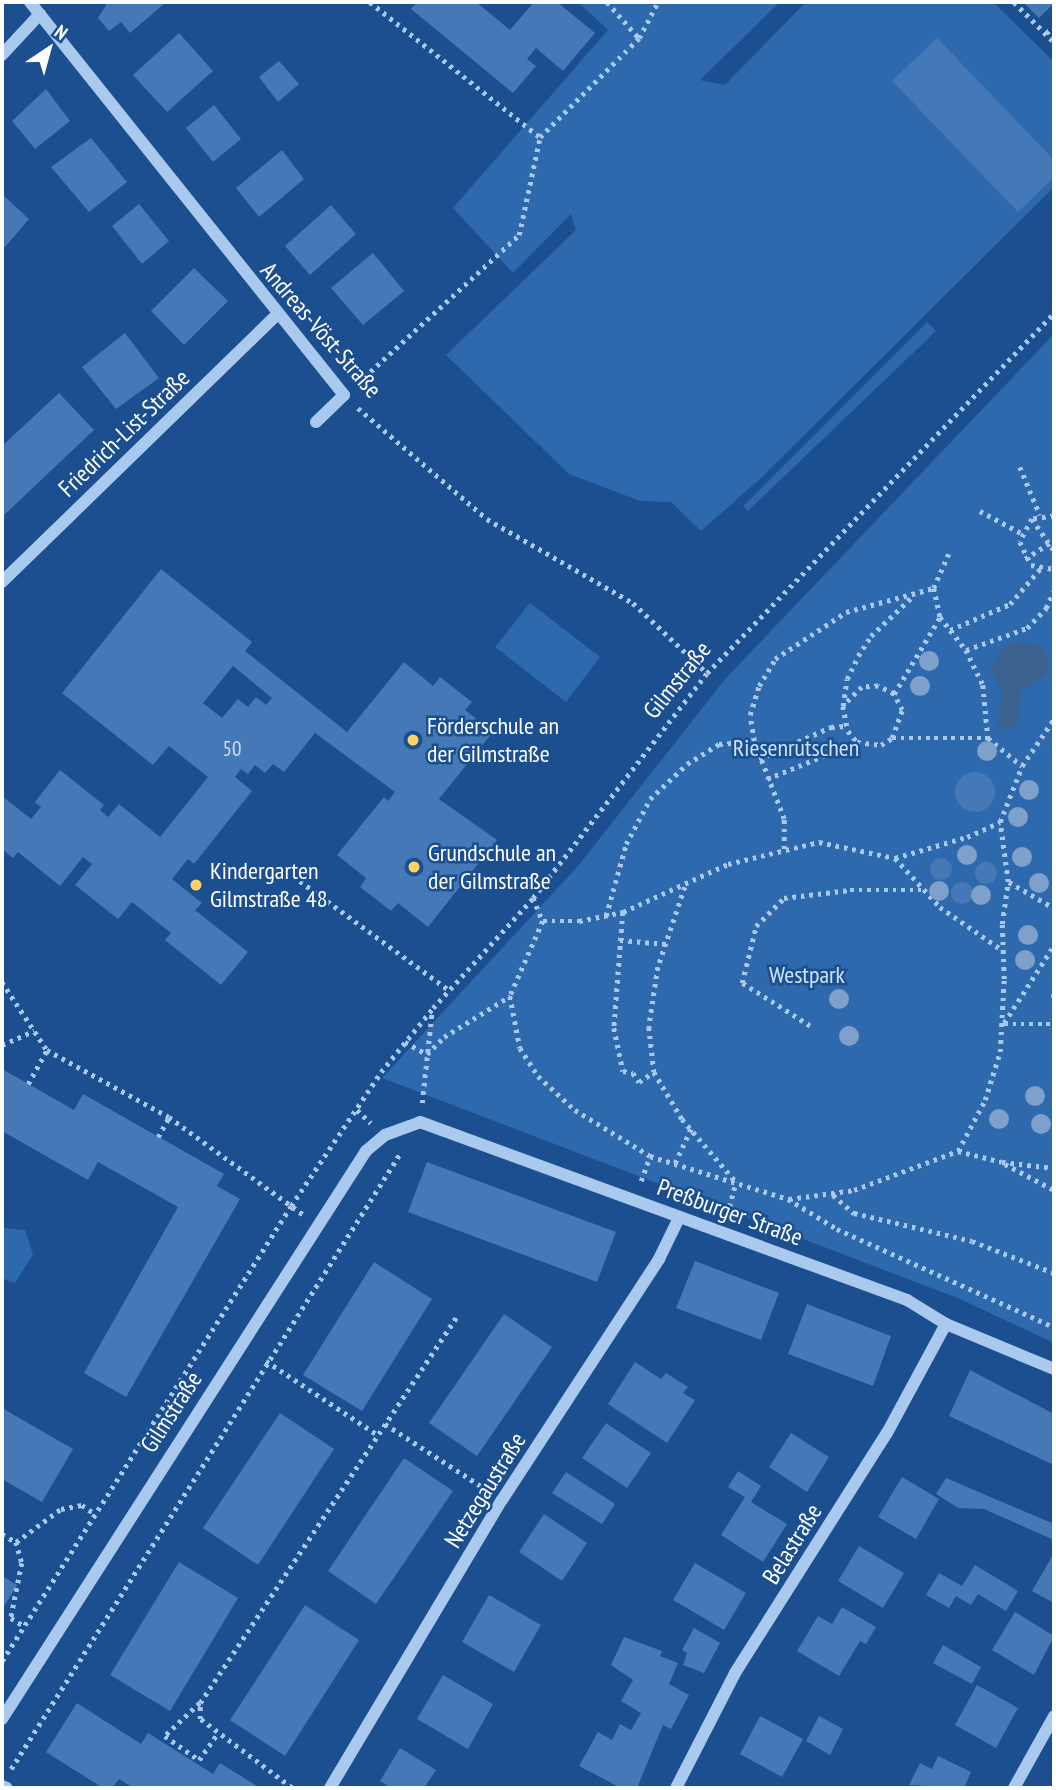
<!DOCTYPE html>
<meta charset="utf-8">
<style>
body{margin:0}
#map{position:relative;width:1056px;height:1790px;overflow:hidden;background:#1b4f8f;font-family:"PT Sans Narrow",sans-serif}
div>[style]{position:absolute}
.green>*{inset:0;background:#2e69ad}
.water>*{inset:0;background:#3c6290}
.building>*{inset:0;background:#4478b7}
.round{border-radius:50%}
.path>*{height:4.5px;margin-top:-2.25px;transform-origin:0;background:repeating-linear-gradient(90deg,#a9c9ee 0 3.5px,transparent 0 8.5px)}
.minor>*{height:12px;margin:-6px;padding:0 6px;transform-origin:6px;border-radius:6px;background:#a9c9ee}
.trees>*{width:20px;height:20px;margin:-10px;border-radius:50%;background:#7ea0ca}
.dots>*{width:19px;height:19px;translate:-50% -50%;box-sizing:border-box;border:4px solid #1b4f8f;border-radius:50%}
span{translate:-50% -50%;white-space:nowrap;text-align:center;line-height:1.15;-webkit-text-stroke:5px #1b4f8f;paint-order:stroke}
.number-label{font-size:21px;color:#d0dded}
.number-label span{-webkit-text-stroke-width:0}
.street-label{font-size:24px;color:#fff}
.poi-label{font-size:24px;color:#fff}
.left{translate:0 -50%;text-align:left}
.park-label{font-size:24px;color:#cfe3fa}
.frame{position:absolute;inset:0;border:4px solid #fff;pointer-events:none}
.north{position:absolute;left:14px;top:14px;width:70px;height:70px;-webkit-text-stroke:5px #1b4f8f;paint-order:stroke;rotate:36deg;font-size:19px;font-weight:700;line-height:28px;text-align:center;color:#fff}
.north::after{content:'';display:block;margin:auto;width:24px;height:32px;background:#fff;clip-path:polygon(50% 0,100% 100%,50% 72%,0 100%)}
</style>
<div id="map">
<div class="green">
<div style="clip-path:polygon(578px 2px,780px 2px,700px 80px,725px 85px,806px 2px,993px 2px,1054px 62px,1054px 187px,761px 478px,701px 531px,671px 502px,640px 501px,569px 474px,446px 355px,576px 230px,571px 214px,513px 273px,453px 208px,608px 30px)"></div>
<div style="clip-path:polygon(927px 322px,936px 331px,748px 511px,743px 506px)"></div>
<div style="clip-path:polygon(1054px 334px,1054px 1343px,960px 1299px,382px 1078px,578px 866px,726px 678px)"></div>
<div style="clip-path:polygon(530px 603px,600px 657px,566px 702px,495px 647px)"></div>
<div style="clip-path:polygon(2px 1228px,25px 1230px,33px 1254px,15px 1283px,2px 1278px)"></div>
</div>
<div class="water">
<div style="clip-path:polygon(1016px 642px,1033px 643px,1045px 650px,1049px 665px,1046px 675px,1021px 691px,1019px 721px,1006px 731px,998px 726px,1002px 692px,990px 667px,1004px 646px)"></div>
</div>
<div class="building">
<div style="clip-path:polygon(108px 2px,162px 2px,164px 4px,130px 33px,121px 22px,109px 31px,98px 18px)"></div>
<div style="clip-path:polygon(417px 2px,476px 2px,510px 30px,534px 2px,557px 2px,595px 33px,563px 71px,536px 48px,527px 59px,536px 66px,513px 93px,411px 9px)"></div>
<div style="clip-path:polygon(1023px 2px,1054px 2px,1054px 3px,1039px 18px)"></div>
<div style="clip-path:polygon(179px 33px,213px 71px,167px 112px,133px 75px)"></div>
<div style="clip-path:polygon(937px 38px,1054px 160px,1054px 177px,1018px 212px,892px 81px)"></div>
<div style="clip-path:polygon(279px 61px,299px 84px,278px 102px,259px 77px)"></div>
<div style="clip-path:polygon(46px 89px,70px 121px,35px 149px,12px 121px)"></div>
<div style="clip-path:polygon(214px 105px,241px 139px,213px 162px,186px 128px)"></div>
<div style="clip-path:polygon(91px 138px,127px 182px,89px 212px,51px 167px)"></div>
<div style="clip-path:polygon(282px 150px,304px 179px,259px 217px,236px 188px)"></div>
<div style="clip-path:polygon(2px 194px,29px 219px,5px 247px,2px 245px)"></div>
<div style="clip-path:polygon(139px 204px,169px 241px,142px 264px,112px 226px)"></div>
<div style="clip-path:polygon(331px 205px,356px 234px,310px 275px,285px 246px)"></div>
<div style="clip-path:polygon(373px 253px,404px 291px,363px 325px,331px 288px)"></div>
<div style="clip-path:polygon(194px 268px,228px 301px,184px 345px,151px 311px)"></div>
<div style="clip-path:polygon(125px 333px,159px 378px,116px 409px,82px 367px)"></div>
<div style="clip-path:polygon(59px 393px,94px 430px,2px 517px,2px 446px)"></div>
<div style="clip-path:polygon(evenodd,161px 569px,252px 642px,245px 651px,347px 732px,404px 662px,433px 686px,440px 677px,472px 702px,465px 710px,493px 732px,439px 799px,497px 840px,428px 927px,398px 903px,391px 911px,360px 887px,366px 878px,337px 855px,384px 797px,388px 801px,395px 792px,315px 733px,284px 772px,273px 764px,265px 773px,255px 765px,248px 774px,241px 769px,235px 777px,252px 791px,194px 864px,188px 859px,172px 879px,202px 903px,195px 910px,248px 952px,221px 985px,165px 940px,171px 933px,132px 902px,118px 919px,75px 885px,92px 864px,83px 857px,60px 886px,18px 852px,13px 858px,2px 849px,2px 796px,31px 819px,41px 807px,35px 802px,60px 770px,104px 805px,100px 810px,108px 817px,119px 804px,160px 837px,208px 777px,169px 746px,153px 765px,62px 693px,161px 569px,233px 666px,272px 698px,266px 705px,256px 697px,248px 707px,238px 699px,222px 718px,203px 703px,233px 666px)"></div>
<div class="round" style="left:955px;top:772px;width:40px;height:40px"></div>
<div class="round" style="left:930px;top:858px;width:22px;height:22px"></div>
<div class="round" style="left:975px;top:862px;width:22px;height:22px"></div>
<div class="round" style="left:951px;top:882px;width:22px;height:22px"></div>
<div style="clip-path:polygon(2px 1069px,74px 1110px,83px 1094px,224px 1174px,217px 1186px,240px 1199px,126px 1397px,84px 1373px,178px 1207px,98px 1162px,88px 1180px,2px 1131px)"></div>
<div style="clip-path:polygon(427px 1162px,616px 1232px,597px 1282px,408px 1212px)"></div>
<div style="clip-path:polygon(695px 1261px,779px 1293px,761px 1340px,676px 1308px)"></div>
<div style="clip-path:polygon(374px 1262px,432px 1299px,362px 1411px,303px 1375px)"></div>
<div style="clip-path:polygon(807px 1304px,891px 1336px,873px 1386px,788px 1354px)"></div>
<div style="clip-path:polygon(504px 1314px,552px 1347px,477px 1456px,429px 1423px)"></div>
<div style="clip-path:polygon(635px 1362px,661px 1379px,666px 1373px,688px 1387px,683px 1393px,695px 1400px,667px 1443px,608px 1404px)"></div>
<div style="clip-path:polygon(970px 1370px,1054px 1414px,1054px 1465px,949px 1416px)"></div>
<div style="clip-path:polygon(2px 1408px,73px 1449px,42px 1502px,2px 1479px)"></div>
<div style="clip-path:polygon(280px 1413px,334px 1449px,258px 1565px,203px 1528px)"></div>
<div style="clip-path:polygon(606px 1423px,651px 1453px,627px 1488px,582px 1458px)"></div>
<div style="clip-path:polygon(791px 1433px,829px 1457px,807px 1492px,769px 1467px)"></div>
<div style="clip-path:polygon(404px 1458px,453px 1491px,376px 1604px,328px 1571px)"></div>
<div style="clip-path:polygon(738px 1471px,761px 1486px,751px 1502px,787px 1524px,763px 1562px,721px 1535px,745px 1497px,728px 1487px)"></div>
<div style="clip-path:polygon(566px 1472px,615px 1504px,602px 1524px,552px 1493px)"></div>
<div style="clip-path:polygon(902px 1477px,939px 1499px,916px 1539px,878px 1517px)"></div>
<div style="clip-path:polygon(946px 1478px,1054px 1524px,1054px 1540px,984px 1509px,958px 1508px,936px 1494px)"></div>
<div style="clip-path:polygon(544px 1514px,587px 1543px,562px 1581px,519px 1552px)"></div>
<div style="clip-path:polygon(859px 1546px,904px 1573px,883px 1608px,838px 1581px)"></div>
<div style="clip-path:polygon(1054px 1553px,1054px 1603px,1032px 1591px)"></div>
<div style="clip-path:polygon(179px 1562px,238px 1598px,170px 1711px,110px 1675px)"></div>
<div style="clip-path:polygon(695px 1563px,746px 1593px,724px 1630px,673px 1600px)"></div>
<div style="clip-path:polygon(975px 1565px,1018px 1591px,1006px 1611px,978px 1594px,971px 1605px,956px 1596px,949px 1608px,926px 1595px,939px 1573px,962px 1586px)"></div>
<div style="clip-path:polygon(2px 1576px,17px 1585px,2px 1610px)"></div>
<div style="clip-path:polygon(489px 1595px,541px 1625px,514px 1672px,462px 1642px)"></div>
<div style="clip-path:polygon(305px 1605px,359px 1640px,285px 1756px,230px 1720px)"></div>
<div style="clip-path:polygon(842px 1607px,876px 1627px,866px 1644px,860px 1641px,839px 1676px,797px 1651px,818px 1616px,832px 1624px)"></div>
<div style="clip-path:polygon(1015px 1612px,1054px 1636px,1034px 1675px,992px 1650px)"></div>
<div style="clip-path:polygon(694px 1628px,720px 1643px,704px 1673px,683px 1665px,687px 1653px,682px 1650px)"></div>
<div style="clip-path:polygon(624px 1637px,662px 1651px,660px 1656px,678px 1663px,669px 1684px,689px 1695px,671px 1729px,663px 1725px,637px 1788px,621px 1788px,579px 1766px,598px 1732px,612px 1740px,620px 1724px,631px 1730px,641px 1713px,621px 1701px,633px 1680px,611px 1665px)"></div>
<div style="clip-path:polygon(943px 1645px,981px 1667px,972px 1684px,933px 1663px)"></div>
<div style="clip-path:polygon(443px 1675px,493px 1704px,468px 1749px,417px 1719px)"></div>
<div style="clip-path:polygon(977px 1685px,1018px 1708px,996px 1748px,955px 1725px)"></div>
<div style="clip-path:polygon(77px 1703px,141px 1744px,148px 1733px,213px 1774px,220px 1763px,260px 1788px,134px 1788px,119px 1779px,112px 1788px,103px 1788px,46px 1752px)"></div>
<div style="clip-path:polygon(760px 1716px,803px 1739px,782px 1777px,740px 1754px)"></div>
<div style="clip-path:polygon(819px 1716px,843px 1729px,830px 1755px,806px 1741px)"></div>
<div style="clip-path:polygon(400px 1748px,436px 1770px,424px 1788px,391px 1788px,380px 1781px)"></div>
<div style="clip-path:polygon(938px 1756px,971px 1772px,964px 1788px,909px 1785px,920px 1763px,932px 1769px)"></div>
</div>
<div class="path">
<div style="left:370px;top:2px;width:217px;rotate:38.5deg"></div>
<div style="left:607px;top:2px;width:48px;rotate:48.4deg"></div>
<div style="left:1014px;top:2px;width:57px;rotate:45deg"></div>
<div style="left:1046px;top:33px;width:10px;rotate:-37deg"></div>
<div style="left:358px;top:383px;width:219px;rotate:-42.6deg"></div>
<div style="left:519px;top:235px;width:100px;rotate:-77.9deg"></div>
<div style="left:540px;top:137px;width:140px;rotate:-45deg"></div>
<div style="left:639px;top:38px;width:41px;rotate:-62.2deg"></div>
<div style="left:358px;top:408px;width:170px;rotate:40.7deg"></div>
<div style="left:487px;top:519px;width:168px;rotate:29.9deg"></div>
<div style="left:633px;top:603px;width:102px;rotate:43.4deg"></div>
<div style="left:1020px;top:467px;width:52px;rotate:67.4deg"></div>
<div style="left:980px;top:511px;width:47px;rotate:28.2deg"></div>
<div style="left:1054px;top:516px;width:22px;rotate:172deg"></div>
<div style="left:1032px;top:519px;width:26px;rotate:118deg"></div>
<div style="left:1020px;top:542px;width:25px;rotate:64deg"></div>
<div style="left:1031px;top:565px;width:23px;rotate:10deg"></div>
<div style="left:1032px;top:519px;width:38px;rotate:55deg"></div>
<div style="left:949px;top:554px;width:37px;rotate:114deg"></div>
<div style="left:934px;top:588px;width:30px;rotate:78deg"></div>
<div style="left:940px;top:617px;width:42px;rotate:51.8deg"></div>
<div style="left:966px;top:650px;width:39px;rotate:64deg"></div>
<div style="left:983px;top:685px;width:53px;rotate:84.6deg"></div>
<div style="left:988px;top:738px;width:44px;rotate:39.5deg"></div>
<div style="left:1025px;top:559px;width:35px;rotate:-33deg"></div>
<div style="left:950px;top:630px;width:65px;rotate:-23.4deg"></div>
<div style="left:1010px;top:604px;width:46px;rotate:-49.4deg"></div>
<div style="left:966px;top:650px;width:65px;rotate:-19.8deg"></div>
<div style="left:1027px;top:628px;width:28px;rotate:-46deg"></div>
<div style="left:1046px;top:608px;width:19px;rotate:-65deg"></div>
<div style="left:894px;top:694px;width:90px;rotate:-59.1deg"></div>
<div style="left:843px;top:706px;width:25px;rotate:79deg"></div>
<div style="left:848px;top:731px;width:14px;rotate:51deg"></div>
<div style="left:857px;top:742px;width:24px;rotate:7deg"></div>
<div style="left:881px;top:745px;width:13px;rotate:-32deg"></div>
<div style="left:892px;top:738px;width:30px;rotate:-70deg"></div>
<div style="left:902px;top:710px;width:18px;rotate:-117deg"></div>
<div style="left:894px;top:694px;width:18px;rotate:-153deg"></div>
<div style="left:878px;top:686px;width:16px;rotate:176deg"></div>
<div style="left:862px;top:687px;width:27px;rotate:135deg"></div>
<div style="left:843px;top:706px;width:27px;rotate:-82deg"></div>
<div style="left:847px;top:679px;width:25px;rotate:-64deg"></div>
<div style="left:858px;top:656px;width:24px;rotate:-57deg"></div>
<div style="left:871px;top:636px;width:57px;rotate:-43.6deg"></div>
<div style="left:892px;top:738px;width:96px"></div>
<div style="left:759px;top:759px;width:79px;rotate:-24deg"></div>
<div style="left:831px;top:727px;width:15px;rotate:-4deg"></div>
<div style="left:767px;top:779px;width:97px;rotate:-22.3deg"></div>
<div style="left:784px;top:849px;width:30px;rotate:-90deg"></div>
<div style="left:784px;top:819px;width:84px;rotate:-111deg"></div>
<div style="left:754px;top:741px;width:26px;rotate:-99deg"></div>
<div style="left:750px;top:715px;width:30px;rotate:-73deg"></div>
<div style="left:759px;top:686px;width:31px;rotate:-59deg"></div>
<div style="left:775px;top:659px;width:85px;rotate:-33.5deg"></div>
<div style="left:846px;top:612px;width:91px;rotate:-15.3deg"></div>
<div style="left:895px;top:858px;width:75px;rotate:-16.3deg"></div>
<div style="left:967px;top:837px;width:36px;rotate:-24deg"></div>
<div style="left:300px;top:881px;width:185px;rotate:36.2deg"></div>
<div style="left:1009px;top:882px;width:52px;rotate:30deg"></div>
<div style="left:685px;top:887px;width:84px;rotate:108.6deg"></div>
<div style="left:658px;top:967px;width:61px;rotate:98.5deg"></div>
<div style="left:649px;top:1027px;width:45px;rotate:83.7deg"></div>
<div style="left:654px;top:1072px;width:55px;rotate:59.2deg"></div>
<div style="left:682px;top:1119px;width:83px;rotate:49.4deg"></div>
<div style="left:533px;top:898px;width:25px;rotate:67deg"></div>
<div style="left:543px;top:921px;width:82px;rotate:113.7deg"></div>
<div style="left:510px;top:996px;width:53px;rotate:79.1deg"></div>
<div style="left:520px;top:1048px;width:33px;rotate:57deg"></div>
<div style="left:538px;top:1076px;width:50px;rotate:42.6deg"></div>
<div style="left:575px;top:1110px;width:88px;rotate:31.5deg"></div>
<div style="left:650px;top:1156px;width:145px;rotate:17.3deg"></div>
<div style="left:788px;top:1199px;width:57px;rotate:31.5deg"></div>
<div style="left:837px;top:1229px;width:238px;rotate:24.3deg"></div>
<div style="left:623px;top:912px;width:116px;rotate:94.4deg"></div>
<div style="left:614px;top:1028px;width:44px;rotate:78.2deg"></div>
<div style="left:623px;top:1071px;width:10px;rotate:11deg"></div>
<div style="left:633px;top:1073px;width:11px;rotate:56deg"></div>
<div style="left:639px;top:1082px;width:18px;rotate:-34deg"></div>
<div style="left:606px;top:916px;width:75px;rotate:-74.5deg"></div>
<div style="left:626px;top:844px;width:51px;rotate:-61.9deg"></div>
<div style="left:650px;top:799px;width:51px;rotate:-43.4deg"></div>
<div style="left:687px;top:764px;width:38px;rotate:-32deg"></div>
<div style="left:719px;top:744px;width:35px;rotate:-5deg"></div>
<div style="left:543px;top:921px;width:36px"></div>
<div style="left:579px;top:921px;width:45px;rotate:-11.6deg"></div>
<div style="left:623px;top:912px;width:115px;rotate:-24.6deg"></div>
<div style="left:728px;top:864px;width:94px;rotate:-13.6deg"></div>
<div style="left:819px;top:842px;width:78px;rotate:11.9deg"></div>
<div style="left:895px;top:858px;width:67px;rotate:47.4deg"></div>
<div style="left:940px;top:907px;width:75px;rotate:34.7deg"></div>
<div style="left:620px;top:940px;width:46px;rotate:5deg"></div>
<div style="left:2px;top:982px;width:82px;rotate:56.5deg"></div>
<div style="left:47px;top:1050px;width:139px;rotate:28.8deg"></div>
<div style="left:169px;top:1117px;width:167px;rotate:36deg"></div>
<div style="left:1054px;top:994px;width:7px;rotate:90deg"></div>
<div style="left:1004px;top:1023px;width:93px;rotate:-57.3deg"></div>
<div style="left:1004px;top:1024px;width:50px"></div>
<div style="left:810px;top:1026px;width:80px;rotate:-147.7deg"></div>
<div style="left:742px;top:983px;width:59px;rotate:-76.2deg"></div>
<div style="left:756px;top:926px;width:40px;rotate:-45deg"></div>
<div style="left:784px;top:898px;width:66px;rotate:-6.9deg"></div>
<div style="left:850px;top:890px;width:71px"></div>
<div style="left:405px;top:1042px;width:25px;rotate:29deg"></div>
<div style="left:427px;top:1054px;width:24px;rotate:-45deg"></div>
<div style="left:444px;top:1037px;width:78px;rotate:-31.8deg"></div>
<div style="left:2px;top:1045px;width:35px;rotate:-24deg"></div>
<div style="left:28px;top:1084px;width:39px;rotate:-61deg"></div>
<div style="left:422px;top:1103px;width:93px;rotate:-83.8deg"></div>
<div style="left:357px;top:1110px;width:19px;rotate:43deg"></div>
<div style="left:158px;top:1137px;width:23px;rotate:-61deg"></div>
<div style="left:958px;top:1151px;width:58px;rotate:-62.1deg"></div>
<div style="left:985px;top:1100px;width:50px;rotate:-72.6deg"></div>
<div style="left:1000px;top:1052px;width:73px;rotate:-86.9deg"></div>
<div style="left:1004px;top:979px;width:55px;rotate:-92.1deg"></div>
<div style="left:1002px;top:924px;width:42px;rotate:-81.9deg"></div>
<div style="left:1008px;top:882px;width:61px;rotate:-97.6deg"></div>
<div style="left:1000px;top:822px;width:60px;rotate:-68.6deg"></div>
<div style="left:1022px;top:766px;width:57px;rotate:-55.8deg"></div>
<div style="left:675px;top:1163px;width:38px;rotate:-65deg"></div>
<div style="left:1005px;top:1164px;width:55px;rotate:28deg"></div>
<div style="left:641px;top:1181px;width:27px;rotate:-70deg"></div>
<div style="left:833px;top:1195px;width:28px;rotate:41deg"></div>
<div style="left:854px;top:1213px;width:121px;rotate:13.3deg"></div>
<div style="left:972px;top:1241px;width:88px;rotate:21.3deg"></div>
<div style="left:789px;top:1199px;width:66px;rotate:-7.9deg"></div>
<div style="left:854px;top:1190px;width:111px;rotate:-20.6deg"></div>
<div style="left:958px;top:1151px;width:45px;rotate:14deg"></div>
<div style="left:1002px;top:1162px;width:52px;rotate:6.6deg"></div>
<div style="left:727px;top:1215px;width:34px;rotate:-75deg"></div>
<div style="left:266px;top:1361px;width:134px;rotate:33.5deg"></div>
<div style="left:385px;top:1424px;width:121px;rotate:32.9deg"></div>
<div style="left:2px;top:1534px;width:16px;rotate:30deg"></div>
<div style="left:16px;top:1542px;width:56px;rotate:-36.3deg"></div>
<div style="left:61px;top:1509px;width:21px;rotate:-11deg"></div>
<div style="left:82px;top:1505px;width:16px;rotate:35deg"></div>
<div style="left:16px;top:1542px;width:22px;rotate:74deg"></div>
<div style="left:22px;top:1563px;width:56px;rotate:101.3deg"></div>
<div style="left:11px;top:1618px;width:15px;rotate:32deg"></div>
<div style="left:2px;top:1661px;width:539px;rotate:-57.58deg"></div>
<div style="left:291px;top:1206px;width:161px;rotate:-56.1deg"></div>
<div style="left:381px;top:1072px;width:82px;rotate:-50.9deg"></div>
<div style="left:433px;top:1008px;width:149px;rotate:-47.7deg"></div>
<div style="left:533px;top:898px;width:284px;rotate:-52.3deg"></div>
<div style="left:707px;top:673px;width:500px;rotate:-46.05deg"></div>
<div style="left:200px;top:1703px;width:48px;rotate:136.7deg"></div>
<div style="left:165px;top:1736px;width:42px;rotate:35.2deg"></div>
<div style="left:199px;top:1760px;width:32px;rotate:-55deg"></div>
<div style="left:11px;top:1769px;width:730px;rotate:-57.7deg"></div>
<div style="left:292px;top:1788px;width:115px;rotate:-143.1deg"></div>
<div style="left:200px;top:1719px;width:16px;rotate:-90deg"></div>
<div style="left:200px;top:1703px;width:466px;rotate:-56.4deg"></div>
</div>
<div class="minor">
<div style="left:30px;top:2px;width:503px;rotate:51.38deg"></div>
<div style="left:344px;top:395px;width:39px;rotate:136deg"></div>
<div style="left:2px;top:55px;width:56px;rotate:-47.2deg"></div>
<div style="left:2px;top:582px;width:383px;rotate:-44.2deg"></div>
<div style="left:2px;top:1719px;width:675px;rotate:-57.35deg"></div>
<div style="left:366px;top:1151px;width:25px;rotate:-40deg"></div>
<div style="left:385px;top:1135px;width:37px;rotate:-20deg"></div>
<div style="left:420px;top:1122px;width:519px;rotate:20.08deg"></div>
<div style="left:907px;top:1300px;width:46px;rotate:31.6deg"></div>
<div style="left:946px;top:1324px;width:117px;rotate:22.6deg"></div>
<div style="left:2px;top:1786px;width:5px;rotate:22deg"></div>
<div style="left:330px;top:1788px;width:335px;rotate:-59.2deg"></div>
<div style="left:502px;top:1500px;width:288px;rotate:-56.9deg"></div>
<div style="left:659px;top:1259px;width:46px;rotate:-64deg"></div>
<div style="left:676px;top:1788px;width:129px;rotate:-62.8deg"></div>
<div style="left:735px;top:1673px;width:284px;rotate:-57.7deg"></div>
<div style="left:887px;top:1433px;width:124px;rotate:-61.6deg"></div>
<div style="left:1014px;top:1788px;width:82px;rotate:-60.9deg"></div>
</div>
<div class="trees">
<div style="left:929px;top:661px"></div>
<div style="left:920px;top:686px"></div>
<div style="left:987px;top:751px"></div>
<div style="left:1029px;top:790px"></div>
<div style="left:1018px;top:817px"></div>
<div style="left:967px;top:855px"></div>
<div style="left:1022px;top:857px"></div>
<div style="left:1039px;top:883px"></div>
<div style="left:939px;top:891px"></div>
<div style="left:981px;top:895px"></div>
<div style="left:1028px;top:935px"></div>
<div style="left:1025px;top:960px"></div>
<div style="left:839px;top:999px"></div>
<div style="left:849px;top:1036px"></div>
<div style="left:1035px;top:1096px"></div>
<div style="left:999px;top:1119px"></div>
<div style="left:1041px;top:1124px"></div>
</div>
<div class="dots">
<div style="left:413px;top:740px;background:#ffd166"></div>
<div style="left:414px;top:867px;background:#ffd166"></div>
<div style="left:196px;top:885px;background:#ffd166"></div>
</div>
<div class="number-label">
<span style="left:232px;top:749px">50</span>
</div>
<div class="street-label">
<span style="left:321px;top:330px;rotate:49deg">Andreas-Vöst-Straße</span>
<span style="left:124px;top:433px;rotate:-44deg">Friedrich-List-Straße</span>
<span style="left:677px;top:680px;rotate:-51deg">Gilmstraße</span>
<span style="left:730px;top:1212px;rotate:20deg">Preßburger Straße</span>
<span style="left:171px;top:1412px;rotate:-57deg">Gilmstraße</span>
<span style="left:485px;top:1490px;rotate:-58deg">Netzegaustraße</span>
<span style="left:792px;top:1544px;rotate:-58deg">Belastraße</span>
</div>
<div class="poi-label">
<span class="left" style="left:427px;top:740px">Förderschule an<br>der Gilmstraße</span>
<span class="left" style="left:428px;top:867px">Grundschule an<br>der Gilmstraße</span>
<span class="left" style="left:210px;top:885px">Kindergarten<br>Gilmstraße 48</span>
</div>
<div class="park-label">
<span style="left:796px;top:748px">Riesenrutschen</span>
<span style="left:807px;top:975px">Westpark</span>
</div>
<div class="frame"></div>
<div class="north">N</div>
</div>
